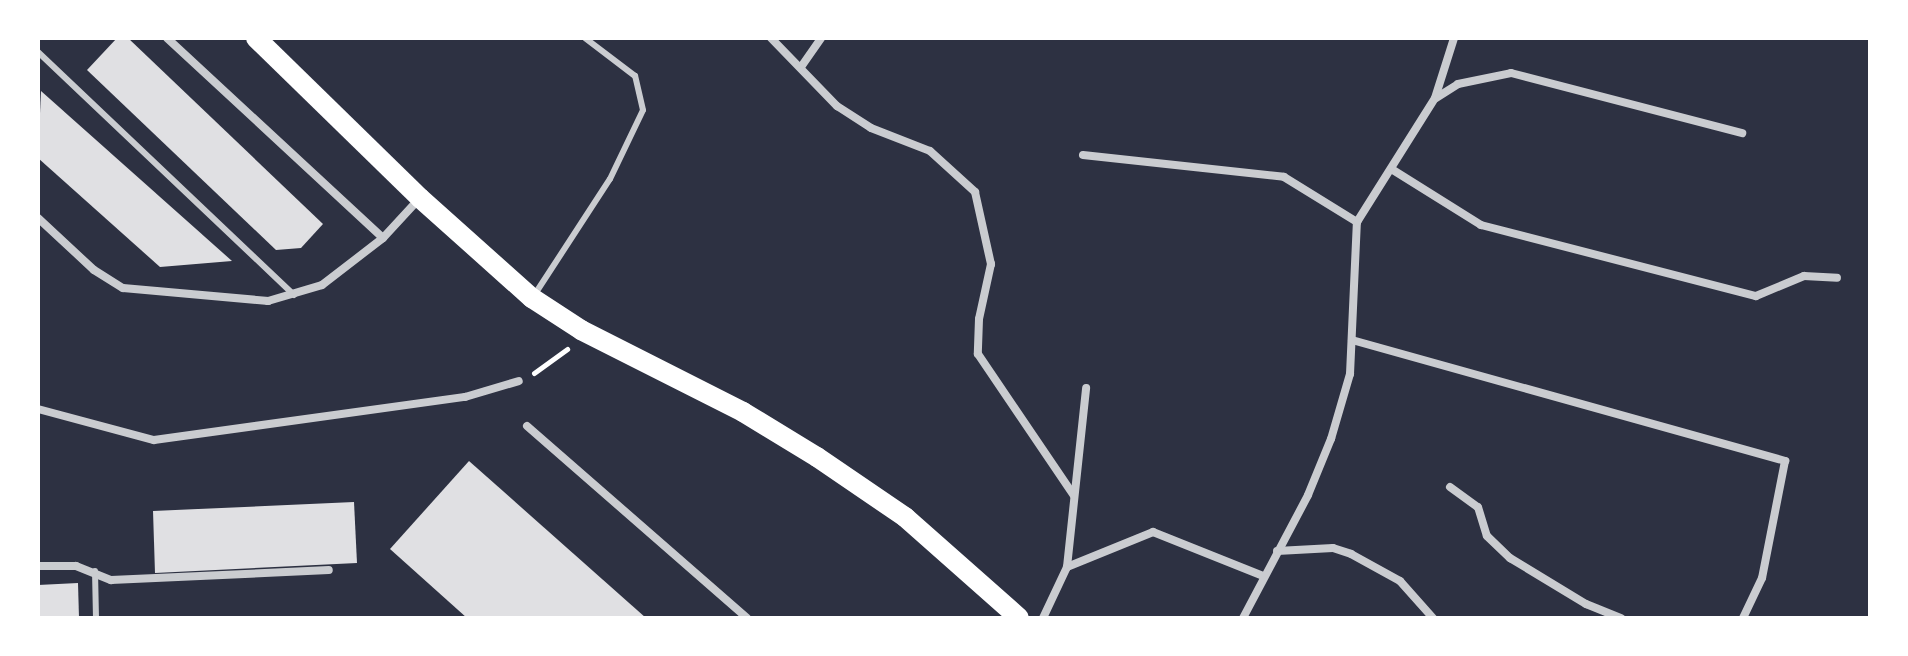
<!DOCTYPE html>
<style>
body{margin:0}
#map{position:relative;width:1908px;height:656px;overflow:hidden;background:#2d3142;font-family:Karla,sans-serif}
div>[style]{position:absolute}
.building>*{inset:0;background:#e0e0e3}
.path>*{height:5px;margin:-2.5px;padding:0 2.5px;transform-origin:2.5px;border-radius:2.5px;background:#fff}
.service>*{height:6px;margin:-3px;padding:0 3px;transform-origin:3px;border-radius:3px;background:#caccd0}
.minor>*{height:8px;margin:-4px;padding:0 4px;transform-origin:4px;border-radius:4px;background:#caccd0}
.primary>*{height:20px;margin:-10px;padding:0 10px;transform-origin:10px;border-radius:10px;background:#fff}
span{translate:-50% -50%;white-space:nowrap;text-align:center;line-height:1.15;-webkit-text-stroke:8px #fff;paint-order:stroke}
.frame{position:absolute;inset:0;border:40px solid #fff;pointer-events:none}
</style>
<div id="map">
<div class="building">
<div style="clip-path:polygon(117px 38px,128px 38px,323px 224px,301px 248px,276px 250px,87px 70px)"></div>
<div style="clip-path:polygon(41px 91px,232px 261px,160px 267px,38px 158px)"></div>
<div style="clip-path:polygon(469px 461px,646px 618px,467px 618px,390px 549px)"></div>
<div style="clip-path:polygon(354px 502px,357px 563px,155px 573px,153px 511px)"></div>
<div style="clip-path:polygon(78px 583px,79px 618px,38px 618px,38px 585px)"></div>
</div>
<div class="path">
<div style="left:534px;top:373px;width:41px;rotate:-36deg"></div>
</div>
<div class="service">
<div style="left:38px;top:52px;width:353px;rotate:43.5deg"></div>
<div style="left:535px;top:294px;width:137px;rotate:-56.9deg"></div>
<div style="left:610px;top:179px;width:76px;rotate:-64.4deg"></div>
<div style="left:643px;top:110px;width:35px;rotate:-103deg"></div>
<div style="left:635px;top:76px;width:63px;rotate:-142.8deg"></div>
<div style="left:95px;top:571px;width:47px;rotate:88.8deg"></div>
</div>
<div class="minor">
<div style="left:167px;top:38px;width:294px;rotate:42.8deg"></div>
<div style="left:771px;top:38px;width:95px;rotate:45.9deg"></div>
<div style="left:837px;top:106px;width:40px;rotate:32.9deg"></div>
<div style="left:871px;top:128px;width:63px;rotate:21.3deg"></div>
<div style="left:930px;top:151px;width:61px;rotate:42.3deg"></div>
<div style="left:975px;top:192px;width:74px;rotate:77.5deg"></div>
<div style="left:991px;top:264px;width:56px;rotate:102.3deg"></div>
<div style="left:979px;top:319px;width:35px;rotate:92deg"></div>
<div style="left:978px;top:354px;width:171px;rotate:55.9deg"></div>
<div style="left:801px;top:67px;width:35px;rotate:-55deg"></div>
<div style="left:1436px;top:98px;width:26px;rotate:-32deg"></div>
<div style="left:1458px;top:84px;width:54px;rotate:-11.7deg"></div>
<div style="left:1511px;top:73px;width:239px;rotate:14.6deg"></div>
<div style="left:1083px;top:155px;width:202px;rotate:6.2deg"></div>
<div style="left:1284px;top:177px;width:86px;rotate:31.7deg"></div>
<div style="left:1393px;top:170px;width:104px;rotate:32deg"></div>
<div style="left:1481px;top:225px;width:284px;rotate:14.5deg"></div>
<div style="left:1756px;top:296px;width:52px;rotate:-22.6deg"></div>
<div style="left:1804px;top:276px;width:33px;rotate:3deg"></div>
<div style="left:38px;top:218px;width:76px;rotate:42.9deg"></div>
<div style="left:94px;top:270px;width:34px;rotate:32deg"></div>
<div style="left:123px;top:288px;width:146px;rotate:5.1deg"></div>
<div style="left:268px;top:301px;width:56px;rotate:-16.5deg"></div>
<div style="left:322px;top:285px;width:77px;rotate:-37.6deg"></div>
<div style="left:383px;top:238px;width:53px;rotate:-47.3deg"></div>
<div style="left:1352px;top:340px;width:450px;rotate:15.6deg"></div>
<div style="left:1785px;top:461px;width:119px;rotate:101.1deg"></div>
<div style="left:1762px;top:578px;width:44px;rotate:115.4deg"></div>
<div style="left:38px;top:409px;width:120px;rotate:15deg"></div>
<div style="left:154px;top:440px;width:314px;rotate:-7.9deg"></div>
<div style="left:465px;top:397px;width:56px;rotate:-16.5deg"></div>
<div style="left:527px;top:426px;width:292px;rotate:41.1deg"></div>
<div style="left:1450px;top:487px;width:34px;rotate:36deg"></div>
<div style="left:1478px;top:507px;width:30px;rotate:73deg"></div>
<div style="left:1487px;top:536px;width:32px;rotate:44deg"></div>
<div style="left:1510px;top:558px;width:89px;rotate:31.2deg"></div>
<div style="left:1586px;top:604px;width:38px;rotate:22deg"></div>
<div style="left:1277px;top:551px;width:56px;rotate:-3.1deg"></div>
<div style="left:1333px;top:548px;width:19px;rotate:18deg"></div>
<div style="left:1351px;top:554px;width:56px;rotate:28.9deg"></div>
<div style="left:1400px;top:581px;width:50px;rotate:48.3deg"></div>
<div style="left:38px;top:566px;width:38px"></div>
<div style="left:76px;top:566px;width:38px;rotate:22deg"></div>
<div style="left:111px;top:580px;width:218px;rotate:-2.6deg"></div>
<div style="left:1067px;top:567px;width:93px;rotate:-22.1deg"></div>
<div style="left:1153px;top:532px;width:118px;rotate:21.8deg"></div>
<div style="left:1043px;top:618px;width:56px;rotate:-64.8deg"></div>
<div style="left:1067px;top:567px;width:180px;rotate:-83.9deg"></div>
<div style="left:1243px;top:618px;width:139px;rotate:-62.1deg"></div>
<div style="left:1308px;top:495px;width:61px;rotate:-67.7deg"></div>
<div style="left:1331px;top:439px;width:68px;rotate:-73.7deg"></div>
<div style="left:1350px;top:374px;width:152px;rotate:-87.4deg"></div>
<div style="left:1357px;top:222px;width:146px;rotate:-57.8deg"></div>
<div style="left:1435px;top:98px;width:63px;rotate:-72.4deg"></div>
</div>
<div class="primary">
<div style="left:256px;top:38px;width:229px;rotate:44.3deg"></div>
<div style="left:420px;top:198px;width:150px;rotate:41.8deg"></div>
<div style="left:532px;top:298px;width:59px;rotate:33.1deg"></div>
<div style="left:581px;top:330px;width:182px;rotate:26.8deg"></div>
<div style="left:743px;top:412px;width:87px;rotate:31.3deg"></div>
<div style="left:817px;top:457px;width:107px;rotate:34.3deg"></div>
<div style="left:905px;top:517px;width:152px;rotate:41.5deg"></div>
</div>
<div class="frame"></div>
</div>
